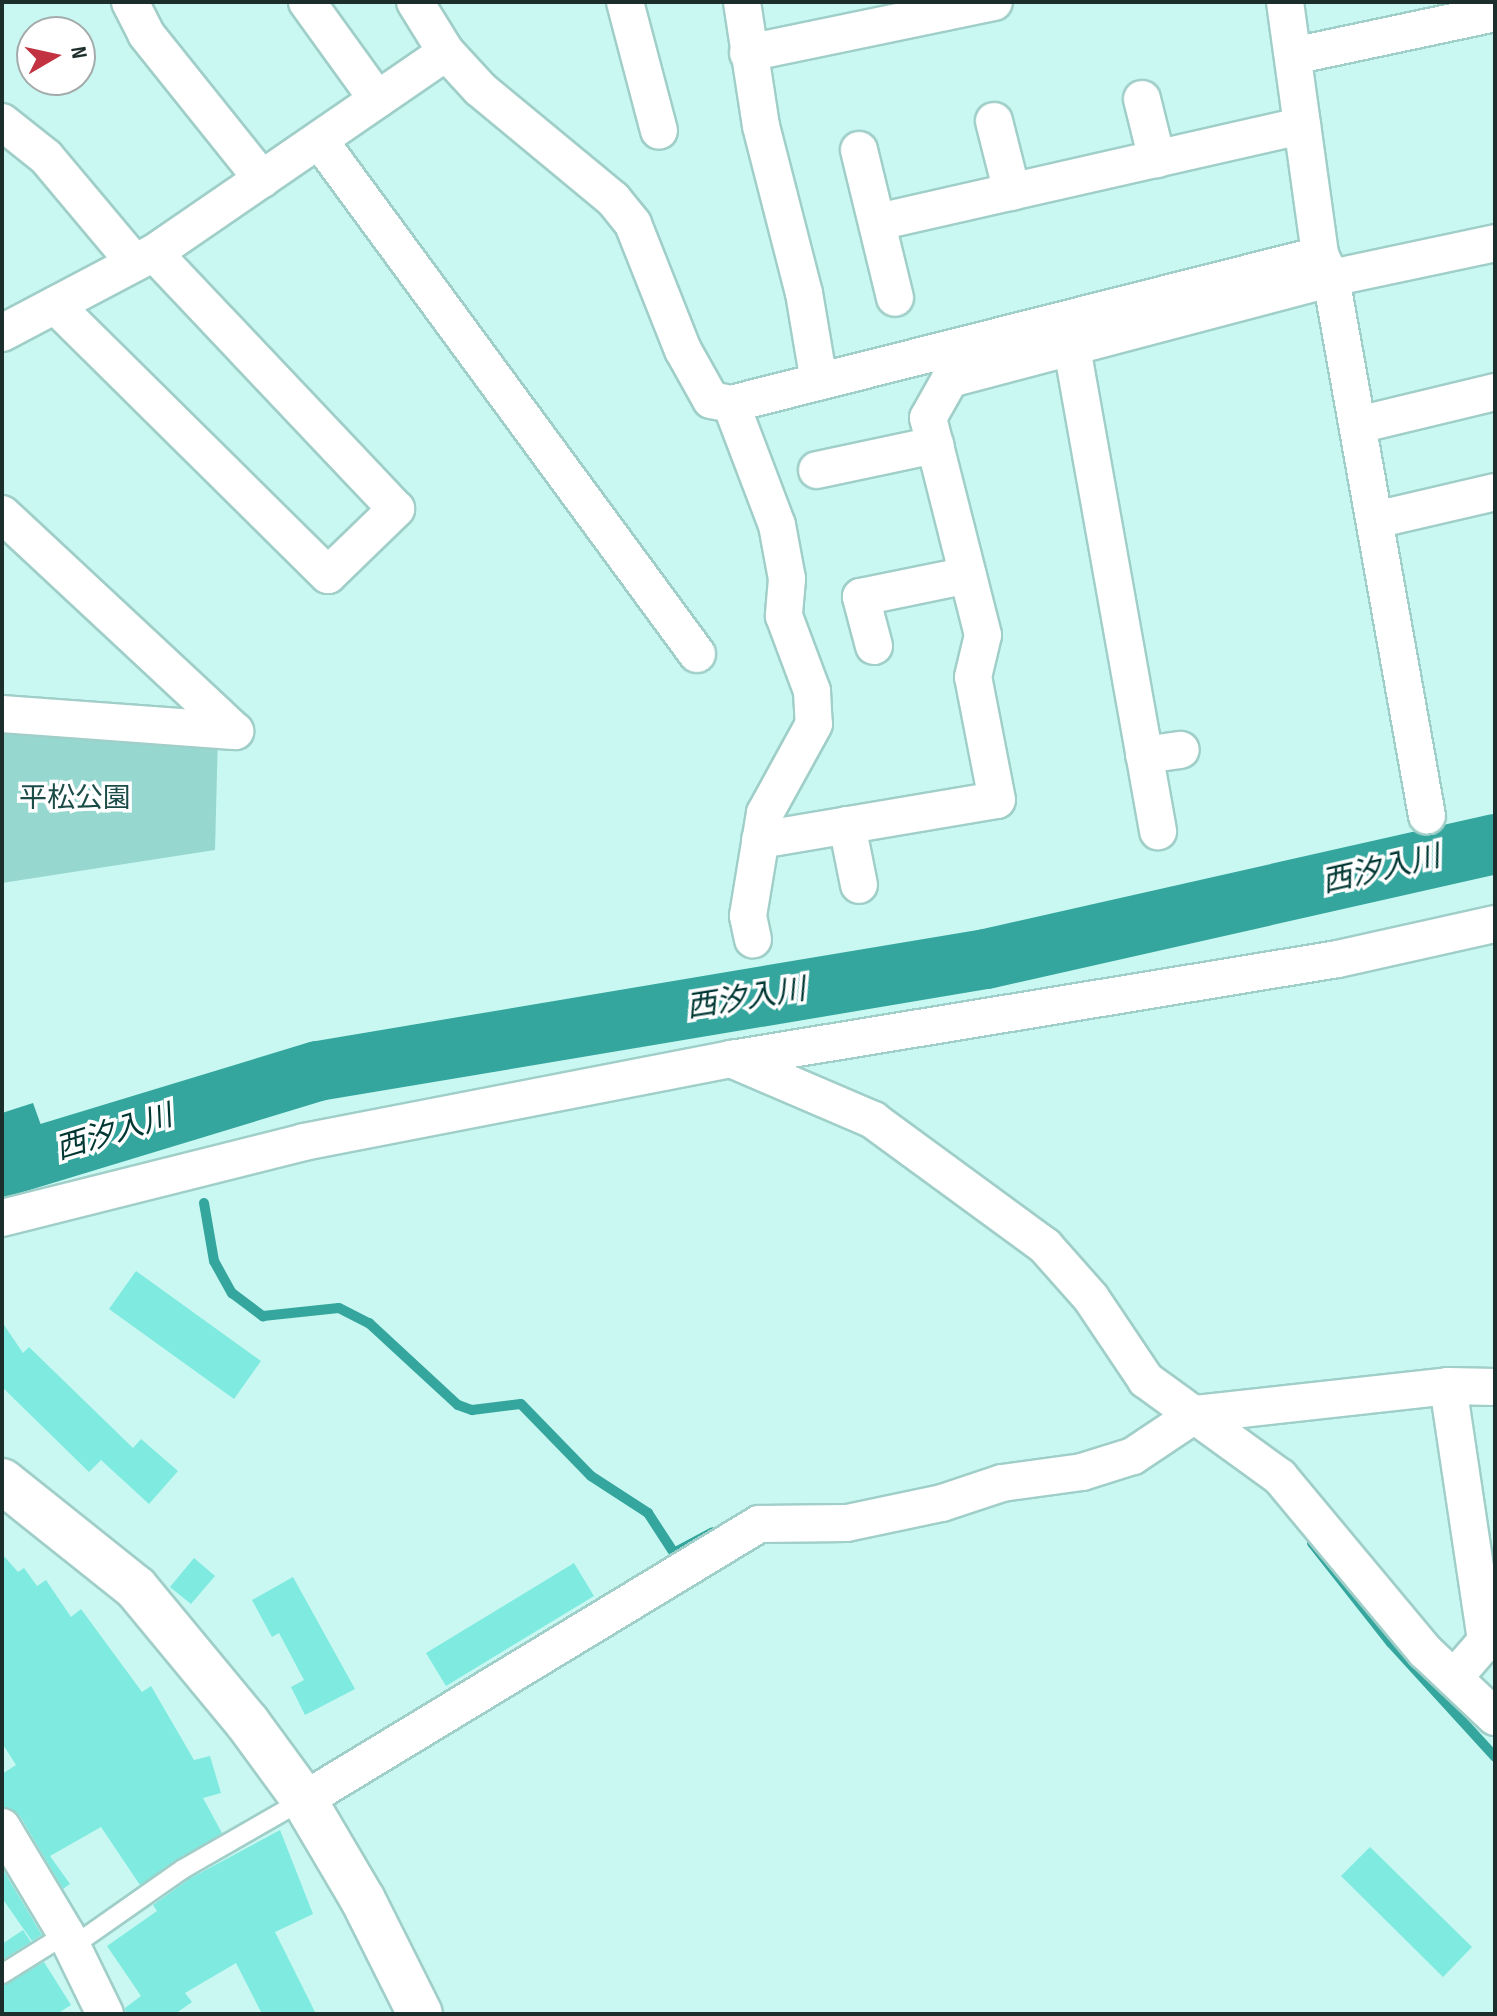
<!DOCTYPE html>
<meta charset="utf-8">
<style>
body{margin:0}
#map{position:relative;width:1497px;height:2016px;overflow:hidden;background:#c9f8f2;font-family:"Sofia Sans Condensed","Noto Sans JP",sans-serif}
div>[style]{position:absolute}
.green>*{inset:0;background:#96d7cf}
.water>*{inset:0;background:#34a69d}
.stream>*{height:10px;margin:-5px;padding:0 5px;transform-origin:5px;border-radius:5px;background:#34a69d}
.river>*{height:60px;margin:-30px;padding:0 30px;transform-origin:30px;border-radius:30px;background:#34a69d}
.building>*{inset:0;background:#7feadf}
.roads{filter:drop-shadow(2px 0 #a0cec8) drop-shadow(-2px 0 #a0cec8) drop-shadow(0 2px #a0cec8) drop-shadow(0 -2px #a0cec8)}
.service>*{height:18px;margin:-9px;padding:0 9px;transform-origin:9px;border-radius:9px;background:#fff}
.minor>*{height:36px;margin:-18px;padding:0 18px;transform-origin:18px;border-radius:18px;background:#fff}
.tertiary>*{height:44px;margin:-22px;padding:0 22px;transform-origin:22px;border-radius:22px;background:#fff}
span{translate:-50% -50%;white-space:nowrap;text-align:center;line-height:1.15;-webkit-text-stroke:7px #fff;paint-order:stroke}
.park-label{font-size:28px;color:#1c4c48}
.water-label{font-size:30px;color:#013733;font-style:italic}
.frame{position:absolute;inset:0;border:4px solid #1c2e2c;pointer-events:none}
.north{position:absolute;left:16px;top:16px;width:80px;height:80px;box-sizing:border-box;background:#fff;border:2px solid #a4abab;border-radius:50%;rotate:81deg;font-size:22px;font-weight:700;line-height:32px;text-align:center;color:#1c2e2c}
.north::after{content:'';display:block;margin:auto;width:28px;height:36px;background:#c23241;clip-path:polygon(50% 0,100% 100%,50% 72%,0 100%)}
</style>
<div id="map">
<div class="green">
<div style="clip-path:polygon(2px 716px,218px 734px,215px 850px,2px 883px)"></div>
</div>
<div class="water">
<div style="clip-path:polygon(33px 1103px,60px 1178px,2px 1196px,2px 1113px)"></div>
</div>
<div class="stream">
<div style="left:204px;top:1203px;width:59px;rotate:80.2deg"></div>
<div style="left:214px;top:1261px;width:37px;rotate:61deg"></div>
<div style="left:232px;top:1293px;width:39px;rotate:37deg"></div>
<div style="left:263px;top:1316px;width:76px;rotate:-6deg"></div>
<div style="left:339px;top:1308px;width:34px;rotate:27deg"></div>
<div style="left:369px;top:1323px;width:121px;rotate:42.7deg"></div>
<div style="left:458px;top:1405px;width:15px;rotate:20deg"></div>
<div style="left:472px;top:1410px;width:49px;rotate:-7deg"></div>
<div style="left:521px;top:1404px;width:100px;rotate:45.8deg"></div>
<div style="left:591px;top:1476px;width:68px;rotate:33deg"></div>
<div style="left:648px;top:1513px;width:48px;rotate:57deg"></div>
<div style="left:674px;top:1553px;width:44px;rotate:-28.3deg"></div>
<div style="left:1312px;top:1543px;width:127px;rotate:51.7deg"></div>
<div style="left:1391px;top:1643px;width:154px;rotate:47.6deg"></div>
</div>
<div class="river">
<div style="left:2px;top:1167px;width:330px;rotate:-16.9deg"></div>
<div style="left:318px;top:1071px;width:677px;rotate:-9.52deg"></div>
<div style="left:986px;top:959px;width:522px;rotate:-12.73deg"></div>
</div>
<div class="building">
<div style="clip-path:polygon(136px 1271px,261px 1361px,234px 1399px,109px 1309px)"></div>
<div style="clip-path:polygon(2px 1322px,23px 1353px,29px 1347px,133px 1448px,141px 1439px,178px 1471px,149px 1504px,101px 1460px,89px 1472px,2px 1387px)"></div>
<div style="clip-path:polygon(2px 1554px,18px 1572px,24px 1568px,37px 1586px,46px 1580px,71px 1617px,81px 1609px,142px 1692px,151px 1686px,194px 1760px,210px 1756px,221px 1793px,203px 1798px,222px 1833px,140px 1885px,101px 1827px,50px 1856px,70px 1884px,63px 1889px,20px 1816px,2px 1806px,2px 1774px,16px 1765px,2px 1743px)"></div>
<div style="clip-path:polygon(194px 1558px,215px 1576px,191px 1604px,170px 1587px)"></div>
<div style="clip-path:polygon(574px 1563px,594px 1596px,446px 1686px,426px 1653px)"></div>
<div style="clip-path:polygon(293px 1577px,355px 1689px,305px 1715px,291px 1687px,304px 1680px,279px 1633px,272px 1637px,252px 1600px)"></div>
<div style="clip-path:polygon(280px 1830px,313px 1914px,275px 1932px,316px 2014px,262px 2014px,236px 1963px,185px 1993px,192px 2002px,175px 2014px,126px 2014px,125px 2008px,141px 1996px,107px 1946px,157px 1911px,153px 1905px,189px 1879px)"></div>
<div style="clip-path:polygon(1370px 1847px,1472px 1947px,1443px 1977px,1341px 1876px)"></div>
<div style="clip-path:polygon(2px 1868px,42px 1935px,32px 1941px,2px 1898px)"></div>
<div style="clip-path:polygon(23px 1930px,31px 1942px,2px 1960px,2px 1944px)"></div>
<div style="clip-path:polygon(44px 1962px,71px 2005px,57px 2014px,2px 2014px,2px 1986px)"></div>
</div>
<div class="roads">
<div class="service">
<div style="left:73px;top:1946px;width:134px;rotate:-35deg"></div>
<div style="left:183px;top:1869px;width:138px;rotate:-29.9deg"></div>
<div style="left:2px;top:1974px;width:75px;rotate:-32deg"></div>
</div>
<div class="minor">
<div style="left:130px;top:2px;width:36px;rotate:63deg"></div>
<div style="left:146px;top:34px;width:186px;rotate:51.3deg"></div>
<div style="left:307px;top:2px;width:120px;rotate:54.2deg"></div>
<div style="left:415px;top:2px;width:59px;rotate:58.2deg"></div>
<div style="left:446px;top:52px;width:50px;rotate:47.4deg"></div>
<div style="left:480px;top:89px;width:173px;rotate:39.6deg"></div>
<div style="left:613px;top:199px;width:32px;rotate:51deg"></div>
<div style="left:633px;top:224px;width:136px;rotate:68.4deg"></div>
<div style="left:683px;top:350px;width:57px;rotate:60.8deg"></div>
<div style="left:711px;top:400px;width:20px;rotate:11deg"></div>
<div style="left:731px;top:404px;width:608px;rotate:-14.2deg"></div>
<div style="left:625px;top:2px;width:133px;rotate:75.2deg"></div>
<div style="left:742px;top:2px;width:125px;rotate:81.3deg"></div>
<div style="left:761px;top:126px;width:172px;rotate:75.6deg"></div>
<div style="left:804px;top:293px;width:90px;rotate:80.4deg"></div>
<div style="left:1285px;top:2px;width:255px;rotate:82.1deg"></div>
<div style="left:1320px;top:255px;width:25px;rotate:64deg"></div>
<div style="left:1331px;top:278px;width:546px;rotate:79.88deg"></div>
<div style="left:748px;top:53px;width:251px;rotate:-11.7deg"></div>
<div style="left:1293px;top:56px;width:207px;rotate:-12deg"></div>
<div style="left:1142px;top:99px;width:62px;rotate:76deg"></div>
<div style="left:994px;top:121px;width:73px;rotate:75.8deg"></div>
<div style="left:2px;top:122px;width:56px;rotate:38.5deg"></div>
<div style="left:46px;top:157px;width:138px;rotate:50deg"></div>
<div style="left:319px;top:140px;width:638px;rotate:53.67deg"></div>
<div style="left:859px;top:150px;width:152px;rotate:76.3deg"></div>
<div style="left:878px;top:222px;width:435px;rotate:-12.8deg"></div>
<div style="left:55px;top:305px;width:384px;rotate:44.7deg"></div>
<div style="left:328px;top:575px;width:95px;rotate:-44.1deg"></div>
<div style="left:396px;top:509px;width:352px;rotate:-133.4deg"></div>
<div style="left:2px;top:333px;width:172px;rotate:-27.8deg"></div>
<div style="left:154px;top:253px;width:354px;rotate:-34.5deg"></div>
<div style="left:1072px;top:348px;width:491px;rotate:79.9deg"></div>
<div style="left:731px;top:404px;width:129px;rotate:69.2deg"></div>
<div style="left:777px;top:525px;width:55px;rotate:79.5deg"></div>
<div style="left:787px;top:579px;width:37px;rotate:95deg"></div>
<div style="left:784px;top:616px;width:80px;rotate:69.5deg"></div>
<div style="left:812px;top:691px;width:33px;rotate:87deg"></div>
<div style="left:814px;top:724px;width:102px;rotate:118.8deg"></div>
<div style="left:765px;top:813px;width:104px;rotate:99.4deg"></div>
<div style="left:748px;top:916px;width:24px;rotate:78deg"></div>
<div style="left:1358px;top:425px;width:141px;rotate:-13.5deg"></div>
<div style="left:817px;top:470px;width:121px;rotate:-12deg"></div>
<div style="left:2px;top:514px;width:318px;rotate:43deg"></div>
<div style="left:1375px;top:520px;width:123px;rotate:-13.1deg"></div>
<div style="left:874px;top:646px;width:51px;rotate:-104.9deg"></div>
<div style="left:861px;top:597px;width:109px;rotate:-11.6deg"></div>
<div style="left:2px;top:714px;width:234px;rotate:4.2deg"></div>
<div style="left:1144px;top:755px;width:37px;rotate:-8deg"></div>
<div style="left:847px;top:825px;width:61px;rotate:78.7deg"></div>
<div style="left:760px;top:840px;width:240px;rotate:-9.6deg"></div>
<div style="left:997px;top:800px;width:125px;rotate:-101deg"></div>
<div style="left:973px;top:677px;width:43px;rotate:-76.6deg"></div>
<div style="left:983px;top:635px;width:224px;rotate:-104.2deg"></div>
<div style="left:928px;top:418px;width:45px;rotate:-60.6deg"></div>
<div style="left:950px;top:379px;width:394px;rotate:-14.8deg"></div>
<div style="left:1331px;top:278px;width:168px;rotate:-12deg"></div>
<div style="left:731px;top:1059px;width:155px;rotate:23.2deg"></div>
<div style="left:873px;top:1120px;width:213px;rotate:36.2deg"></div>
<div style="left:1045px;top:1246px;width:69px;rotate:48.5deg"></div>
<div style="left:1091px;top:1298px;width:99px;rotate:56.1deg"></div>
<div style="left:1146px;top:1380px;width:165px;rotate:35.9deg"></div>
<div style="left:1280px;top:1477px;width:226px;rotate:50.2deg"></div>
<div style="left:1425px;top:1651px;width:96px;rotate:43.3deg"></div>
<div style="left:2px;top:1218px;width:311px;rotate:-14.1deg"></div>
<div style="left:304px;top:1142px;width:435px;rotate:-11deg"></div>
<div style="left:731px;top:1059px;width:615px;rotate:-9.36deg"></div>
<div style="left:1338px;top:959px;width:161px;rotate:-12.6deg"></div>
<div style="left:1448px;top:1386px;width:258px;rotate:81.5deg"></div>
<div style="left:1486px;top:1641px;width:49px;rotate:130.9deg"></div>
<div style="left:304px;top:1800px;width:532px;rotate:-31.24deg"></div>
<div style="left:759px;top:1524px;width:88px;rotate:-0.7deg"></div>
<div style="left:847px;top:1523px;width:97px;rotate:-11.9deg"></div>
<div style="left:942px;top:1503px;width:63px;rotate:-18.4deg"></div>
<div style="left:1002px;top:1483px;width:81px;rotate:-7.8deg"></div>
<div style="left:1082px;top:1472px;width:53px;rotate:-17.4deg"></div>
<div style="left:1133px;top:1456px;width:76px;rotate:-33.7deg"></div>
<div style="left:1196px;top:1414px;width:254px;rotate:-6.3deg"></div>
<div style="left:1448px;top:1386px;width:47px;rotate:1.2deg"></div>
<div style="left:2px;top:1827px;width:125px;rotate:59.1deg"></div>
<div style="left:66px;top:1934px;width:89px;rotate:64deg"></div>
</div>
<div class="tertiary">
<div style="left:2px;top:1481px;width:171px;rotate:38.6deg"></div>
<div style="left:136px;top:1588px;width:174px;rotate:50.4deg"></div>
<div style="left:247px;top:1722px;width:97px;rotate:53.8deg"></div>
<div style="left:304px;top:1800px;width:116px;rotate:59.5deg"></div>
<div style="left:363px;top:1900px;width:127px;rotate:63.4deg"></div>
</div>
</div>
<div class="park-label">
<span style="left:75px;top:799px">平松公園</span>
</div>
<div class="water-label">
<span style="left:1381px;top:870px;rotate:-13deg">西汐入川</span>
<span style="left:746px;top:999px;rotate:-9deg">西汐入川</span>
<span style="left:114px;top:1133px;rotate:-17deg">西汐入川</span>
</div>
<div class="frame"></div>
<div class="north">N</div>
</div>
